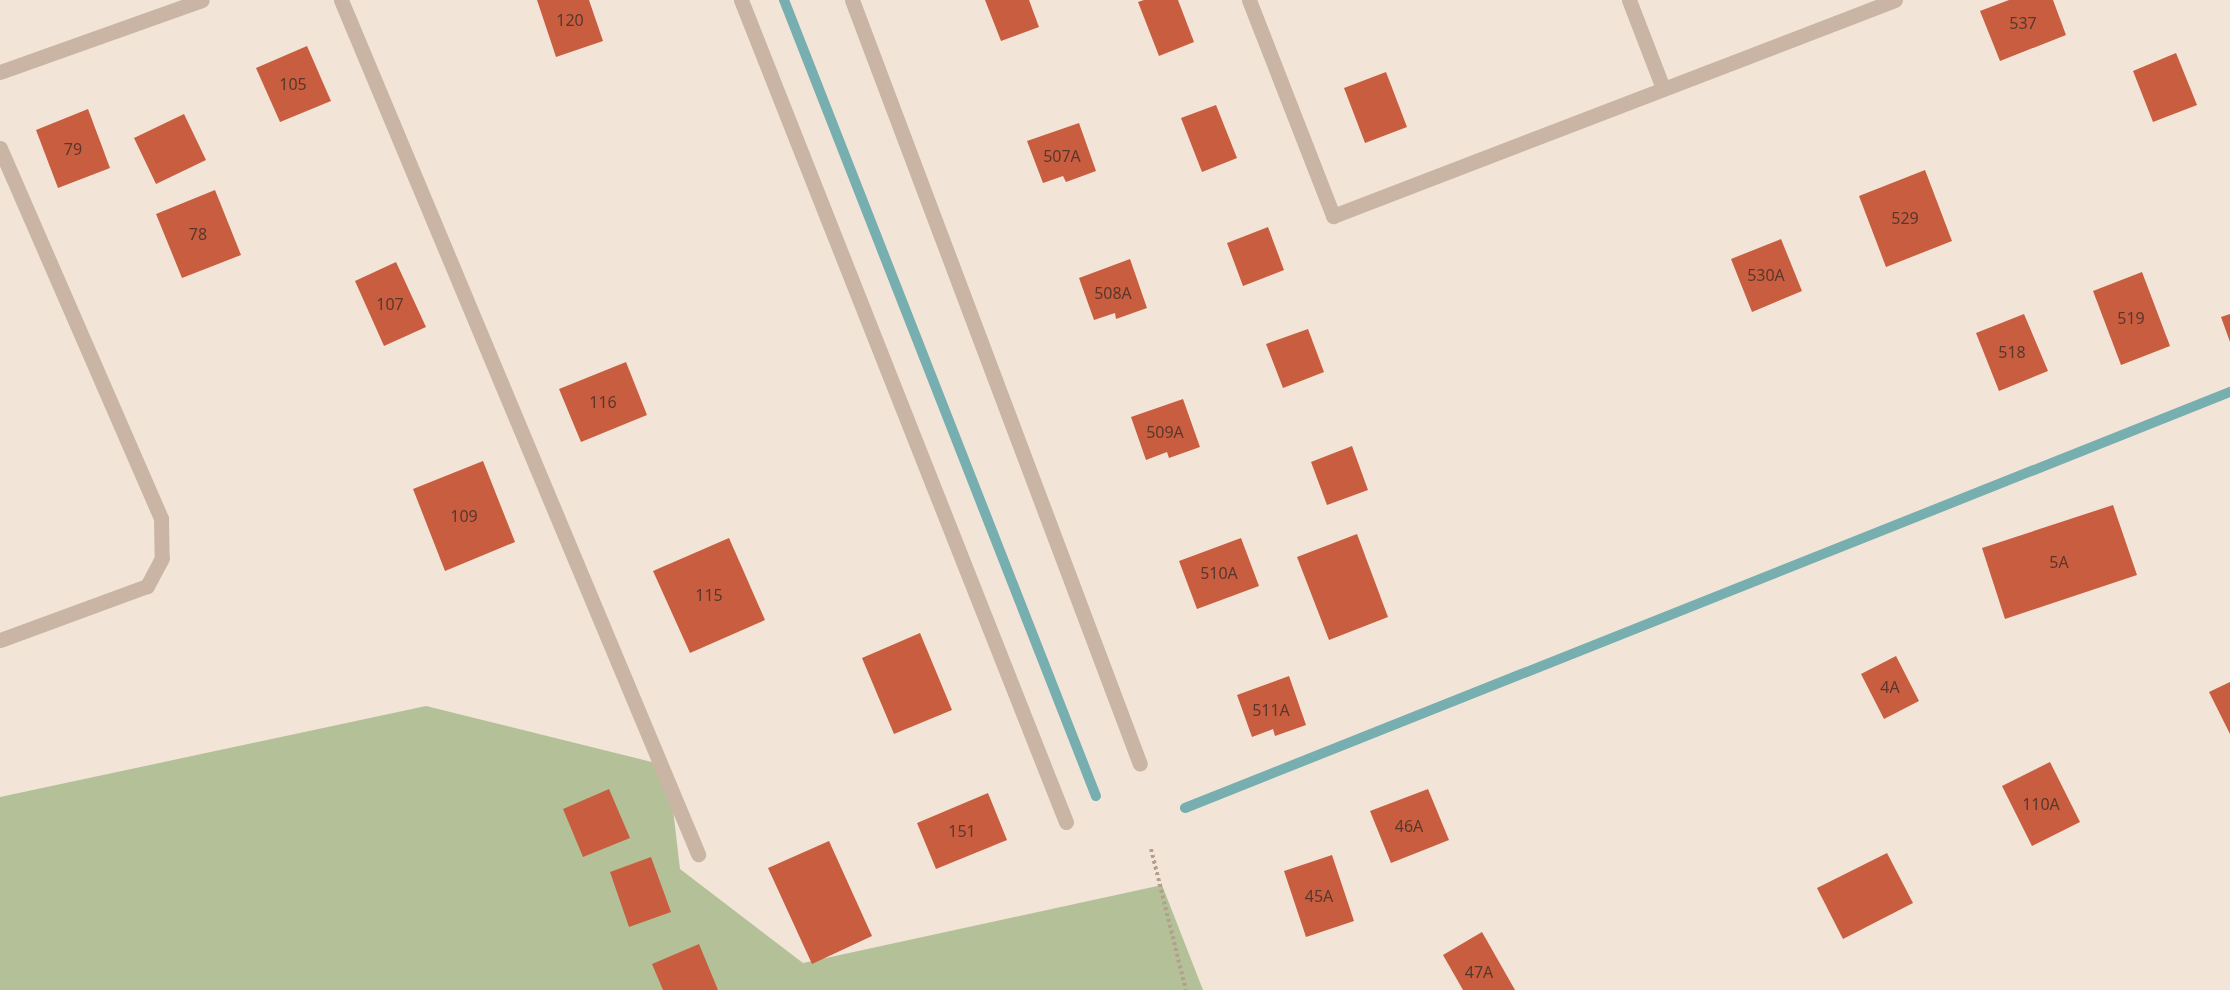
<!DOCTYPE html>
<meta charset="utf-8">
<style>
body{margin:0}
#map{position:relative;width:2230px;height:990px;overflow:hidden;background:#f2e5d8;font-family:"Noto Sans",sans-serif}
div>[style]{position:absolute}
.green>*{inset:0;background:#b4c198}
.stream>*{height:10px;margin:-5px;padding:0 5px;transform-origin:5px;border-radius:5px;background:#77aeaf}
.building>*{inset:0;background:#c95d3f}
.path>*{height:4px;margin-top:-2px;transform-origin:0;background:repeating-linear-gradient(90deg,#b69e8e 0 3px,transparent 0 6px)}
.service>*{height:15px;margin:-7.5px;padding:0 7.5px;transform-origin:7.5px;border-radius:7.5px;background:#cab5a4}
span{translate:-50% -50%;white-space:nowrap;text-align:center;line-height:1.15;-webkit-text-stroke:4.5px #f9efe5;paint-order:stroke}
.number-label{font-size:16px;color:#5a372c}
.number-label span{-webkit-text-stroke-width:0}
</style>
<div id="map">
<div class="green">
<div style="clip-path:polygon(426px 706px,668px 766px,680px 869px,803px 963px,1162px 885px,1203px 990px,0 990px,0 797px)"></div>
</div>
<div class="stream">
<div style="left:784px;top:0;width:855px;rotate:68.6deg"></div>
<div style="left:1185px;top:808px;width:1125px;rotate:-21.71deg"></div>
</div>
<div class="building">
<div style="clip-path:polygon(537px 0,589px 0,603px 41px,556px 57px)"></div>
<div style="clip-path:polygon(985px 0,1029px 0,1039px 27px,1001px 41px)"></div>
<div style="clip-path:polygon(1144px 0,1178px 0,1194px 42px,1159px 56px,1138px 2px)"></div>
<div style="clip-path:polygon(2009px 0,2053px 0,2066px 35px,2000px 61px,1980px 11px)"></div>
<div style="clip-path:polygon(307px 46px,331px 101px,280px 122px,256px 68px)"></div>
<div style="clip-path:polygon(2176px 53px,2197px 105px,2153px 122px,2133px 71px)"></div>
<div style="clip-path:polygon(1386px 72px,1407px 127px,1365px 143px,1344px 88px)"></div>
<div style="clip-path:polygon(1216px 105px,1237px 158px,1202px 172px,1181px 118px)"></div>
<div style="clip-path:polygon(88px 109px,110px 168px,58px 188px,36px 130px)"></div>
<div style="clip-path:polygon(184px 114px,206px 160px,156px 184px,134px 138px)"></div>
<div style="clip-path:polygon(1079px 123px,1096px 171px,1066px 182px,1063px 176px,1043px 183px,1027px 141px)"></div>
<div style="clip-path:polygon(1925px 170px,1952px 241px,1886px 267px,1859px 196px)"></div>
<div style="clip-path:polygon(215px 190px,241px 255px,182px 278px,156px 214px)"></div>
<div style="clip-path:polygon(1268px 227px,1284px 270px,1243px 286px,1227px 243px)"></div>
<div style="clip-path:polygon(1781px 239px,1802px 291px,1752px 312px,1731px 259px)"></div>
<div style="clip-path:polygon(1130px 259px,1147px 308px,1116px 319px,1115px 313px,1094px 320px,1079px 278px)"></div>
<div style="clip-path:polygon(396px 262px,426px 327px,384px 346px,355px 281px)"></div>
<div style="clip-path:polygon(2142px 272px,2170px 346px,2121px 365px,2093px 291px)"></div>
<div style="clip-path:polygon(2024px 314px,2048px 371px,1999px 391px,1976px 333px)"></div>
<div style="clip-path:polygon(2230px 314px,2230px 342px,2221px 317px)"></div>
<div style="clip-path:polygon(1308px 329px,1324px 372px,1283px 388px,1266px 344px)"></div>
<div style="clip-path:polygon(626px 362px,647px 415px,581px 442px,559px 389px)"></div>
<div style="clip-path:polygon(1183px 399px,1200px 447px,1169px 458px,1167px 452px,1146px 460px,1131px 417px)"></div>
<div style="clip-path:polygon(1352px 446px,1368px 490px,1327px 505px,1311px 462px)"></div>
<div style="clip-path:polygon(483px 461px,515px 542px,445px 571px,413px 489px)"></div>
<div style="clip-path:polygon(2113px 505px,2137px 575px,2005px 619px,1982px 548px)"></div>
<div style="clip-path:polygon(1357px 534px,1388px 617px,1329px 640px,1297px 557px)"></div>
<div style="clip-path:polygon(729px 538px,765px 620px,690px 653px,653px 571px)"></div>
<div style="clip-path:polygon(1241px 538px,1259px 586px,1197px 609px,1179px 561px)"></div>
<div style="clip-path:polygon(920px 633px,952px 710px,894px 734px,862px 658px)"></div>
<div style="clip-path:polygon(1896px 656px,1919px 701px,1884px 719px,1861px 674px)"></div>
<div style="clip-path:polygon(1289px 676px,1306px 725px,1275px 736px,1273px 729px,1252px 737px,1237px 695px)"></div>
<div style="clip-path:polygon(2230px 682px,2230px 734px,2209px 692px)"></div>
<div style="clip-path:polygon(2050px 762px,2080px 822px,2032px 846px,2002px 786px)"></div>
<div style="clip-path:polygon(609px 789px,630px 838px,583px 857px,563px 809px)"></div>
<div style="clip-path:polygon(1428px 789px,1449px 840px,1391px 863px,1370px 811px)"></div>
<div style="clip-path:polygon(988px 793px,1007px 840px,936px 869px,917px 823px)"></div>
<div style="clip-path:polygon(829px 841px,872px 936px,812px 964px,768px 868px)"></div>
<div style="clip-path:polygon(1887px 853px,1913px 903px,1843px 939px,1817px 888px)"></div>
<div style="clip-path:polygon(1332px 855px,1354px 921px,1306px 937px,1284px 871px)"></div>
<div style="clip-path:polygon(651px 857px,671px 912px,629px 927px,610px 872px)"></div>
<div style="clip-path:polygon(1482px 932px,1515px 990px,1463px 990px,1443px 955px)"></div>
<div style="clip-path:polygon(699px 944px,718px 990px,663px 990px,652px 964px)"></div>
</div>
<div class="path">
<div style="left:1151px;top:849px;width:145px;rotate:76.1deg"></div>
</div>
<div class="service">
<div style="left:341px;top:0;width:926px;rotate:67.31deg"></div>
<div style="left:741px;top:0;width:884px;rotate:68.43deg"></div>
<div style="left:852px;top:0;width:816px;rotate:69.35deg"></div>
<div style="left:1249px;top:0;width:232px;rotate:68.7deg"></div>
<div style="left:1333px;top:216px;width:602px;rotate:-21.02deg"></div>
<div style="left:1629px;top:0;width:94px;rotate:68.9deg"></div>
<div style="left:0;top:72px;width:214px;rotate:-19.6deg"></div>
<div style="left:0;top:148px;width:404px;rotate:66.5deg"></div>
<div style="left:161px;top:519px;width:39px;rotate:89deg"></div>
<div style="left:162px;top:558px;width:32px;rotate:118deg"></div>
<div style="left:147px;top:586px;width:157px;rotate:159.8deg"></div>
</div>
<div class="number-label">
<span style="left:570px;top:20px">120</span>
<span style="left:2023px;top:23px">537</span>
<span style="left:293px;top:84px">105</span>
<span style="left:73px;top:149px">79</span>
<span style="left:1062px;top:156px">507А</span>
<span style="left:1905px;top:218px">529</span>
<span style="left:198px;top:234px">78</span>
<span style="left:1766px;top:275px">530А</span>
<span style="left:1113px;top:293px">508А</span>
<span style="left:390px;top:304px">107</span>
<span style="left:2131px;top:318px">519</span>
<span style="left:2012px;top:352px">518</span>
<span style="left:603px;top:402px">116</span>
<span style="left:1165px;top:432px">509А</span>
<span style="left:464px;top:516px">109</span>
<span style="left:2059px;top:562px">5А</span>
<span style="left:1219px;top:573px">510А</span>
<span style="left:709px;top:595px">115</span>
<span style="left:1890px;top:687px">4А</span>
<span style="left:1271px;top:710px">511А</span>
<span style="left:2041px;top:804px">110А</span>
<span style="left:1409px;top:826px">46А</span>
<span style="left:962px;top:831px">151</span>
<span style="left:1319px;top:896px">45А</span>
<span style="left:1479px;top:972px">47А</span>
</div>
</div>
